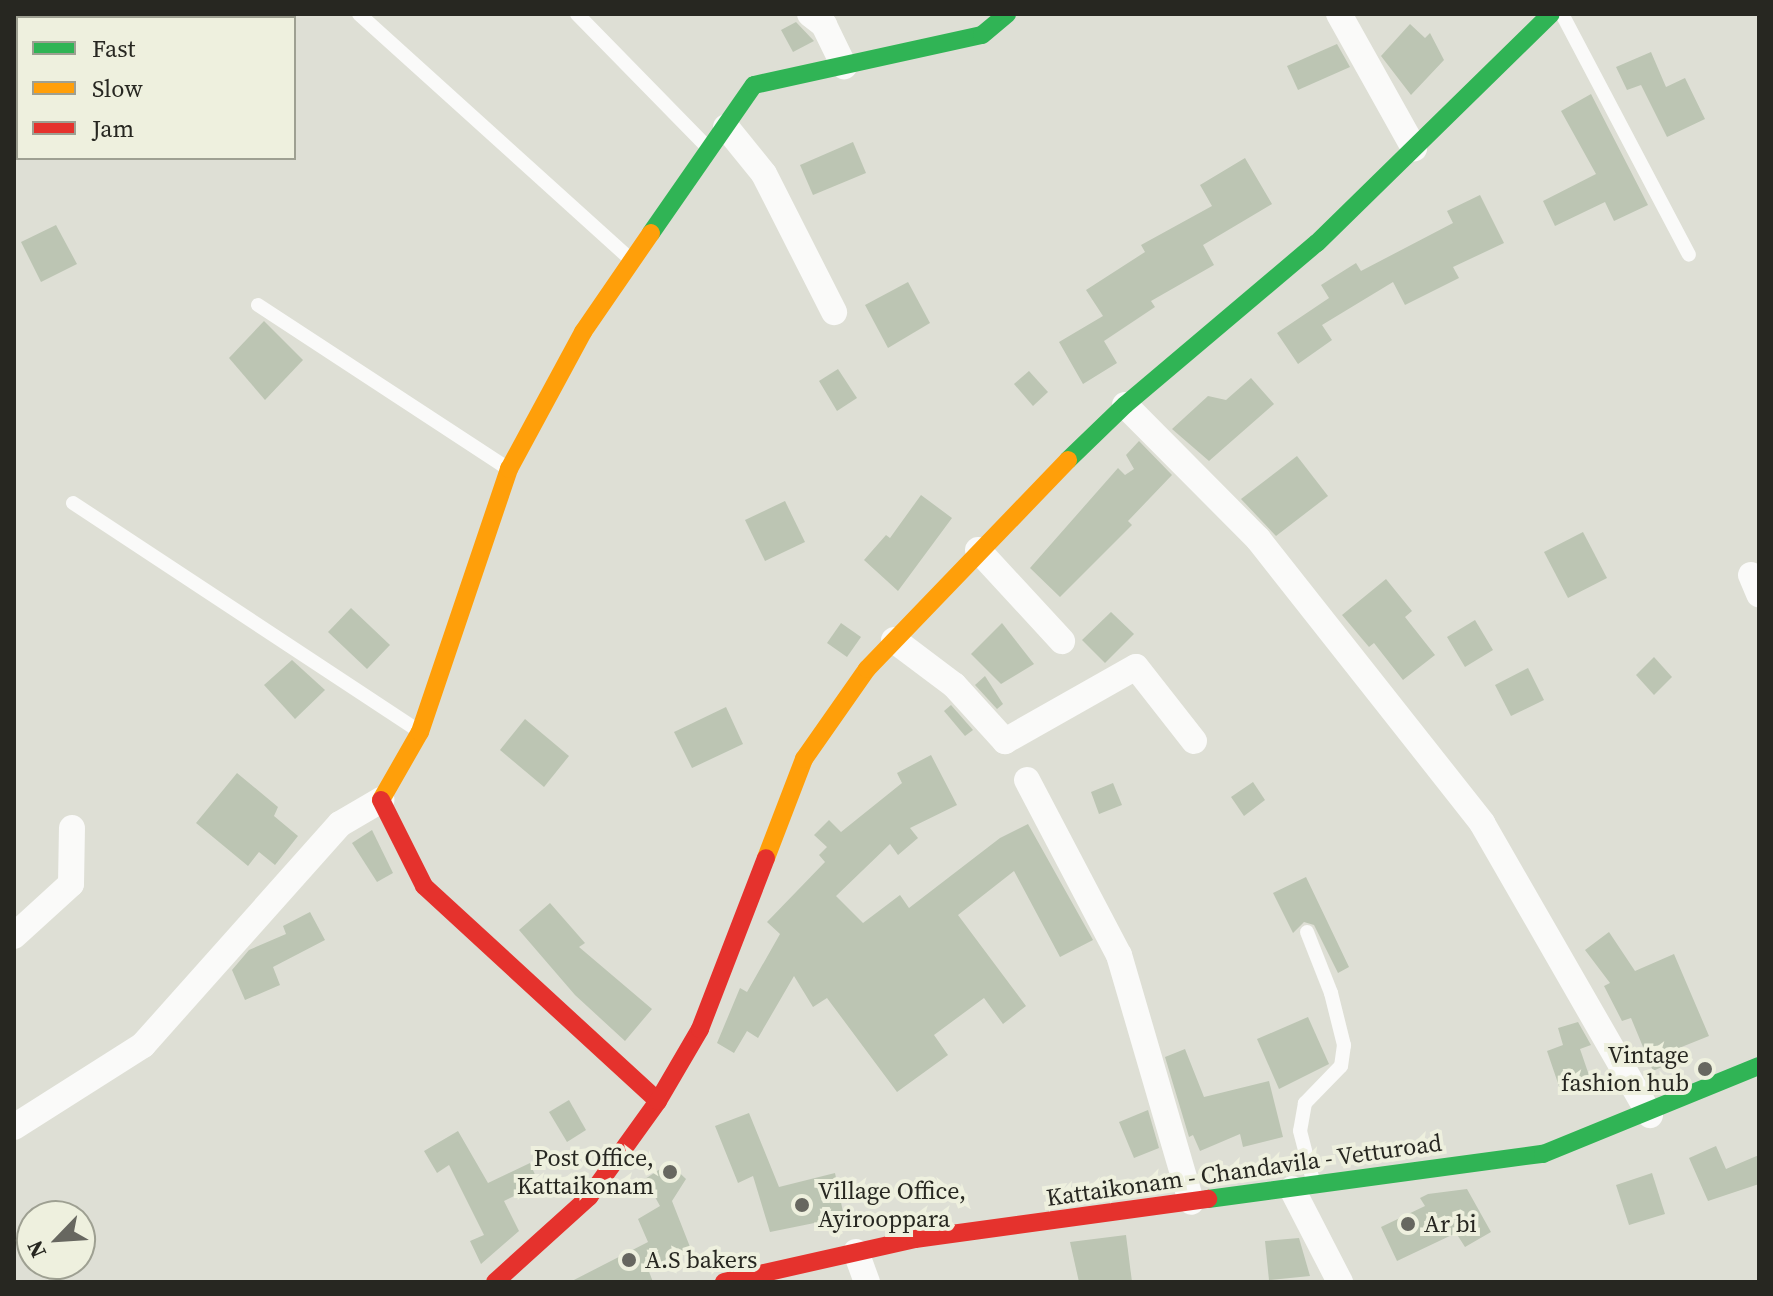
<!DOCTYPE html>
<style>
body{margin:0}
#map{position:relative;width:1773px;height:1296px;overflow:hidden;background:#dedfd5;font-family:"Source Serif 4",serif}
div>[style]{position:absolute}
.building>*{inset:0;background:#bcc5b3}
.lane>*{height:14px;margin:-7px;padding:0 7px;transform-origin:7px;border-radius:7px;background:#fafaf9}
.street>*{height:26px;margin:-13px;padding:0 13px;transform-origin:13px;border-radius:13px;background:#fafaf9}
.fast>*{height:18px;margin:-9px;padding:0 9px;transform-origin:9px;border-radius:9px;background:#30b455}
.slow>*{height:18px;margin:-9px;padding:0 9px;transform-origin:9px;border-radius:9px;background:#ff9f0a}
.jam>*{height:18px;margin:-9px;padding:0 9px;transform-origin:9px;border-radius:9px;background:#e5322d}
.dots>*{width:22px;height:22px;translate:-50% -50%;box-sizing:border-box;border:4px solid #eef0de;border-radius:50%}
span{translate:-50% -50%;white-space:nowrap;text-align:center;line-height:1.15;-webkit-text-stroke:8px #eef0de;paint-order:stroke}
.poi-label{font-size:24px;color:#272721}
.right{translate:-100% -50%;text-align:right}
.left{translate:0 -50%;text-align:left}
.street-label{font-size:24px;color:#272721}
.frame{position:absolute;inset:0;border:16px solid #272721;pointer-events:none}
.legend{position:absolute;left:16px;top:16px;width:280px;height:144px;box-sizing:border-box;background:#eef0de;border:2px solid #9ea092;margin:0;padding:10px 14px;list-style:none;font-size:24px;color:#272721}
.legend li{display:flex;align-items:center;gap:16px;height:40px}
.legend b{width:40px;border:2px solid #9ea092}
.north{position:absolute;left:16px;top:1200px;width:80px;height:80px;box-sizing:border-box;background:#eef0de;border:2px solid #9ea092;border-radius:50%;rotate:245deg;font-size:22px;font-weight:700;line-height:32px;text-align:center;color:#272721}
.north::after{content:'';display:block;margin:auto;width:28px;height:36px;background:#676760;clip-path:polygon(50% 0,100% 100%,50% 72%,0 100%)}
</style>
<div id="map">
<div class="building">
<div style="clip-path:polygon(796px 22px,814px 41px,793px 52px,781px 30px)"></div>
<div style="clip-path:polygon(1410px 24px,1425px 38px,1430px 33px,1444px 60px,1411px 95px,1381px 56px)"></div>
<div style="clip-path:polygon(1337px 44px,1350px 67px,1298px 90px,1287px 66px)"></div>
<div style="clip-path:polygon(1651px 52px,1666px 87px,1685px 78px,1705px 119px,1667px 137px,1641px 85px,1627px 90px,1616px 67px)"></div>
<div style="clip-path:polygon(1591px 94px,1648px 205px,1614px 221px,1605px 202px,1555px 226px,1543px 201px,1596px 174px,1561px 111px)"></div>
<div style="clip-path:polygon(853px 142px,866px 173px,813px 195px,800px 165px)"></div>
<div style="clip-path:polygon(1245px 158px,1272px 204px,1203px 245px,1214px 265px,1151px 301px,1155px 307px,1104px 341px,1117px 363px,1083px 384px,1059px 342px,1103px 316px,1086px 290px,1145px 252px,1141px 245px,1212px 206px,1200px 185px)"></div>
<div style="clip-path:polygon(1480px 195px,1504px 243px,1453px 267px,1459px 278px,1405px 305px,1393px 282px,1322px 325px,1332px 340px,1298px 364px,1277px 333px,1329px 298px,1321px 285px,1356px 263px,1361px 271px,1453px 223px,1447px 211px)"></div>
<div style="clip-path:polygon(56px 225px,77px 264px,41px 282px,21px 242px)"></div>
<div style="clip-path:polygon(908px 282px,930px 323px,888px 348px,865px 305px)"></div>
<div style="clip-path:polygon(264px 321px,303px 360px,265px 400px,229px 358px)"></div>
<div style="clip-path:polygon(838px 369px,857px 398px,837px 411px,819px 381px)"></div>
<div style="clip-path:polygon(1029px 371px,1048px 392px,1033px 406px,1014px 384px)"></div>
<div style="clip-path:polygon(1251px 378px,1274px 404px,1209px 461px,1172px 429px,1208px 396px,1226px 400px)"></div>
<div style="clip-path:polygon(1139px 441px,1172px 475px,1128px 521px,1132px 525px,1060px 597px,1030px 568px,1118px 468px,1125px 475px,1134px 469px,1126px 455px)"></div>
<div style="clip-path:polygon(1297px 456px,1328px 496px,1276px 536px,1241px 499px)"></div>
<div style="clip-path:polygon(921px 495px,952px 518px,898px 591px,864px 560px,886px 535px,890px 538px)"></div>
<div style="clip-path:polygon(785px 501px,805px 542px,765px 561px,745px 520px)"></div>
<div style="clip-path:polygon(1583px 532px,1607px 578px,1568px 598px,1544px 552px)"></div>
<div style="clip-path:polygon(1386px 579px,1412px 611px,1405px 617px,1435px 655px,1403px 680px,1374px 643px,1369px 647px,1342px 615px)"></div>
<div style="clip-path:polygon(351px 608px,390px 645px,367px 669px,328px 632px)"></div>
<div style="clip-path:polygon(1111px 612px,1134px 634px,1105px 663px,1082px 640px)"></div>
<div style="clip-path:polygon(1475px 620px,1493px 650px,1465px 667px,1447px 637px)"></div>
<div style="clip-path:polygon(841px 623px,861px 637px,847px 657px,827px 643px)"></div>
<div style="clip-path:polygon(1002px 623px,1034px 664px,1001px 684px,971px 654px)"></div>
<div style="clip-path:polygon(1654px 657px,1672px 677px,1654px 695px,1636px 675px)"></div>
<div style="clip-path:polygon(292px 660px,325px 690px,295px 719px,264px 685px)"></div>
<div style="clip-path:polygon(1528px 668px,1544px 700px,1511px 716px,1495px 685px)"></div>
<div style="clip-path:polygon(985px 676px,1003px 704px,997px 709px,975px 685px)"></div>
<div style="clip-path:polygon(951px 705px,973px 730px,965px 736px,944px 711px)"></div>
<div style="clip-path:polygon(726px 707px,743px 744px,692px 768px,674px 732px)"></div>
<div style="clip-path:polygon(525px 719px,569px 756px,544px 787px,500px 750px)"></div>
<div style="clip-path:polygon(931px 755px,957px 805px,910px 828px,918px 838px,898px 855px,890px 844px,836px 896px,863px 923px,900px 895px,909px 908px,1000px 838px,1028px 824px,1093px 940px,1060px 957px,1014px 871px,958px 915px,1026px 1006px,1003px 1024px,984px 998px,934px 1035px,948px 1055px,897px 1092px,827px 998px,813px 1007px,794px 976px,758px 1038px,747px 1031px,734px 1053px,717px 1043px,740px 988px,747px 992px,780px 934px,767px 922px,825px 862px,819px 855px,827px 847px,814px 835px,829px 820px,841px 832px,902px 783px,897px 773px)"></div>
<div style="clip-path:polygon(237px 773px,278px 807px,274px 816px,298px 836px,275px 865px,259px 852px,248px 866px,196px 823px)"></div>
<div style="clip-path:polygon(1253px 782px,1265px 800px,1244px 816px,1231px 797px)"></div>
<div style="clip-path:polygon(1113px 783px,1122px 805px,1099px 814px,1091px 792px)"></div>
<div style="clip-path:polygon(372px 830px,393px 873px,377px 882px,352px 843px)"></div>
<div style="clip-path:polygon(1306px 877px,1349px 967px,1338px 973px,1314px 925px,1304px 922px,1293px 933px,1273px 893px)"></div>
<div style="clip-path:polygon(550px 903px,585px 943px,579px 947px,652px 1009px,625px 1041px,575px 995px,519px 930px)"></div>
<div style="clip-path:polygon(310px 912px,325px 940px,273px 967px,280px 985px,245px 1000px,232px 970px,249px 950px,286px 934px,283px 926px)"></div>
<div style="clip-path:polygon(1609px 932px,1635px 971px,1674px 954px,1709px 1036px,1674px 1050px,1679px 1059px,1653px 1071px,1631px 1018px,1622px 1021px,1604px 986px,1610px 983px,1585px 950px)"></div>
<div style="clip-path:polygon(1308px 1017px,1329px 1064px,1279px 1089px,1257px 1039px)"></div>
<div style="clip-path:polygon(1578px 1022px,1591px 1045px,1580px 1049px,1591px 1081px,1561px 1092px,1547px 1051px,1563px 1045px,1558px 1028px)"></div>
<div style="clip-path:polygon(1185px 1049px,1204px 1097px,1269px 1081px,1283px 1137px,1243px 1147px,1240px 1134px,1200px 1151px,1193px 1135px,1189px 1137px,1165px 1057px)"></div>
<div style="clip-path:polygon(569px 1100px,586px 1130px,567px 1142px,549px 1112px)"></div>
<div style="clip-path:polygon(1148px 1110px,1159px 1148px,1134px 1158px,1119px 1122px)"></div>
<div style="clip-path:polygon(749px 1113px,779px 1187px,835px 1173px,844px 1217px,770px 1232px,753px 1176px,738px 1183px,715px 1126px)"></div>
<div style="clip-path:polygon(458px 1131px,488px 1183px,530px 1163px,539px 1184px,504px 1201px,519px 1231px,481px 1264px,470px 1241px,484px 1235px,449px 1165px,437px 1173px,424px 1151px)"></div>
<div style="clip-path:polygon(1716px 1146px,1726px 1169px,1759px 1155px,1759px 1184px,1708px 1201px,1689px 1158px)"></div>
<div style="clip-path:polygon(669px 1163px,686px 1179px,672px 1201px,692px 1252px,648px 1269px,653px 1282px,570px 1282px,648px 1242px,638px 1219px,660px 1206px,645px 1179px)"></div>
<div style="clip-path:polygon(1652px 1173px,1665px 1214px,1629px 1225px,1616px 1185px)"></div>
<div style="clip-path:polygon(1467px 1189px,1491px 1232px,1465px 1247px,1456px 1233px,1397px 1261px,1381px 1227px,1425px 1206px,1420px 1198px,1428px 1194px)"></div>
<div style="clip-path:polygon(1126px 1235px,1132px 1282px,1079px 1282px,1070px 1242px)"></div>
<div style="clip-path:polygon(1299px 1238px,1310px 1276px,1269px 1280px,1265px 1241px)"></div>
</div>
<div class="lane">
<div style="left:359px;top:14px;width:368px;rotate:42.1deg"></div>
<div style="left:577px;top:14px;width:189px;rotate:45.6deg"></div>
<div style="left:1562px;top:14px;width:272px;rotate:62.2deg"></div>
<div style="left:258px;top:305px;width:300px;rotate:33.2deg"></div>
<div style="left:73px;top:503px;width:416px;rotate:33.4deg"></div>
<div style="left:1307px;top:932px;width:66px;rotate:68.5deg"></div>
<div style="left:1331px;top:993px;width:54px;rotate:76deg"></div>
<div style="left:1344px;top:1045px;width:21px;rotate:98deg"></div>
<div style="left:1341px;top:1066px;width:52px;rotate:134.2deg"></div>
<div style="left:1305px;top:1103px;width:28px;rotate:100deg"></div>
<div style="left:1300px;top:1131px;width:52px;rotate:75.4deg"></div>
</div>
<div class="street">
<div style="left:810px;top:14px;width:18px;rotate:38deg"></div>
<div style="left:824px;top:25px;width:46px;rotate:64deg"></div>
<div style="left:1339px;top:14px;width:154px;rotate:60.8deg"></div>
<div style="left:726px;top:127px;width:60px;rotate:51deg"></div>
<div style="left:764px;top:174px;width:155px;rotate:63.1deg"></div>
<div style="left:1125px;top:405px;width:189px;rotate:45.2deg"></div>
<div style="left:1258px;top:539px;width:362px;rotate:51.7deg"></div>
<div style="left:1482px;top:823px;width:337px;rotate:60.1deg"></div>
<div style="left:978px;top:550px;width:124px;rotate:47.3deg"></div>
<div style="left:1751px;top:575px;width:21px;rotate:67deg"></div>
<div style="left:894px;top:640px;width:75px;rotate:36.9deg"></div>
<div style="left:954px;top:685px;width:76px;rotate:47.7deg"></div>
<div style="left:1005px;top:741px;width:150px;rotate:-29.5deg"></div>
<div style="left:1136px;top:667px;width:94px;rotate:51.9deg"></div>
<div style="left:1027px;top:780px;width:198px;rotate:62.3deg"></div>
<div style="left:1119px;top:955px;width:257px;rotate:73.7deg"></div>
<div style="left:14px;top:936px;width:77px;rotate:-42.4deg"></div>
<div style="left:71px;top:884px;width:56px;rotate:-89deg"></div>
<div style="left:14px;top:1127px;width:153px;rotate:-32.4deg"></div>
<div style="left:143px;top:1045px;width:296px;rotate:-48.3deg"></div>
<div style="left:340px;top:824px;width:48px;rotate:-30.3deg"></div>
<div style="left:1292px;top:1189px;width:105px;rotate:62.7deg"></div>
<div style="left:856px;top:1252px;width:32px;rotate:70deg"></div>
</div>
<div class="fast">
<div style="left:651px;top:233px;width:180px;rotate:-55.2deg"></div>
<div style="left:754px;top:85px;width:233px;rotate:-12.4deg"></div>
<div style="left:982px;top:35px;width:33px;rotate:-40deg"></div>
<div style="left:1068px;top:460px;width:79px;rotate:-44deg"></div>
<div style="left:1125px;top:405px;width:251px;rotate:-40.2deg"></div>
<div style="left:1317px;top:243px;width:327px;rotate:-44.4deg"></div>
<div style="left:1208px;top:1199px;width:338px;rotate:-7.7deg"></div>
<div style="left:1543px;top:1154px;width:233px;rotate:-22.2deg"></div>
</div>
<div class="slow">
<div style="left:381px;top:800px;width:78px;rotate:-60.2deg"></div>
<div style="left:420px;top:732px;width:278px;rotate:-71.3deg"></div>
<div style="left:509px;top:469px;width:156px;rotate:-61.6deg"></div>
<div style="left:583px;top:332px;width:120px;rotate:-55.5deg"></div>
<div style="left:766px;top:858px;width:106px;rotate:-69deg"></div>
<div style="left:804px;top:759px;width:110px;rotate:-55deg"></div>
<div style="left:867px;top:669px;width:290px;rotate:-46.1deg"></div>
</div>
<div class="jam">
<div style="left:381px;top:800px;width:96px;rotate:63.4deg"></div>
<div style="left:424px;top:886px;width:318px;rotate:42.6deg"></div>
<div style="left:495px;top:1282px;width:127px;rotate:-42.1deg"></div>
<div style="left:589px;top:1197px;width:118px;rotate:-54.3deg"></div>
<div style="left:658px;top:1101px;width:83px;rotate:-59.7deg"></div>
<div style="left:700px;top:1029px;width:183px;rotate:-68.9deg"></div>
<div style="left:724px;top:1282px;width:196px;rotate:-12.7deg"></div>
<div style="left:915px;top:1239px;width:296px;rotate:-7.8deg"></div>
</div>
<div class="dots">
<div style="left:1705px;top:1069px;background:#676760"></div>
<div style="left:670px;top:1172px;background:#676760"></div>
<div style="left:802px;top:1205px;background:#676760"></div>
<div style="left:1408px;top:1224px;background:#676760"></div>
<div style="left:629px;top:1260px;background:#676760"></div>
</div>
<div class="poi-label">
<span class="right" style="left:1689px;top:1069px">Vintage<br>fashion hub</span>
<span class="right" style="left:654px;top:1172px">Post Office,<br>Kattaikonam</span>
<span class="left" style="left:818px;top:1205px">Village Office,<br>Ayirooppara</span>
<span class="left" style="left:1424px;top:1224px">Ar bi</span>
<span class="left" style="left:645px;top:1260px">A.S bakers</span>
</div>
<div class="street-label">
<span style="left:1244px;top:1170px;rotate:-8deg">Kattaikonam - Chandavila - Vetturoad</span>
</div>
<div class="frame"></div>
<ul class="legend">
<li><b style="height:10px;background:#30b455"></b>Fast</li>
<li><b style="height:10px;background:#ff9f0a"></b>Slow</li>
<li><b style="height:10px;background:#e5322d"></b>Jam</li>
</ul>
<div class="north">N</div>
</div>
